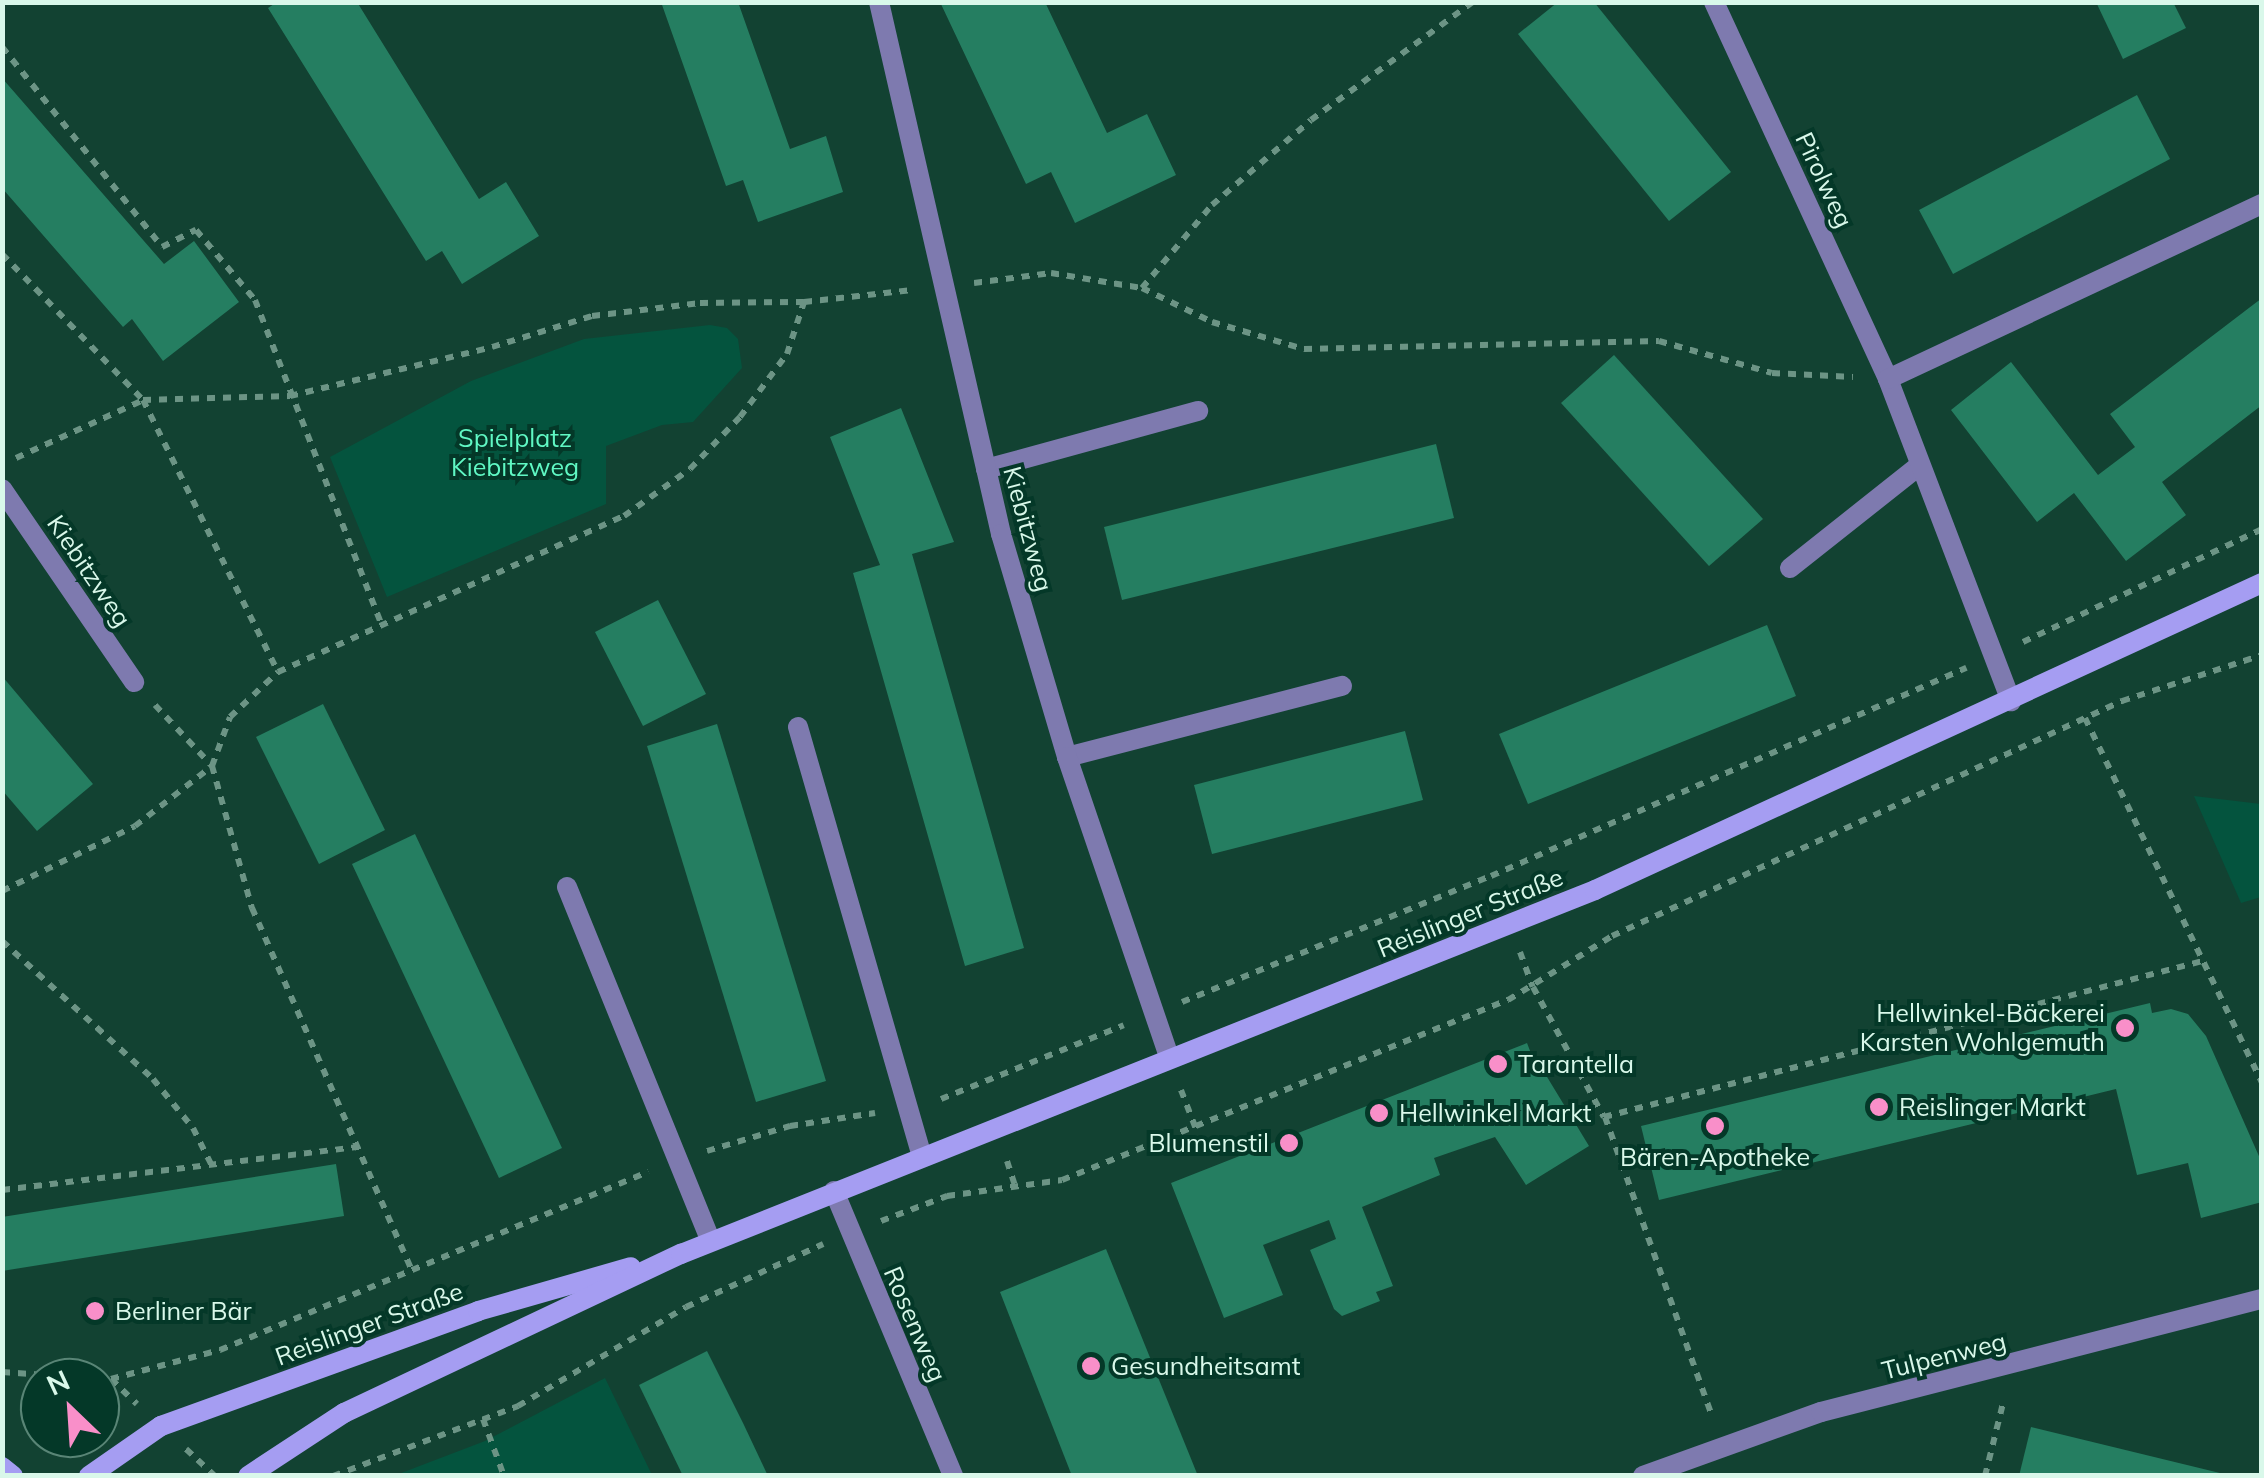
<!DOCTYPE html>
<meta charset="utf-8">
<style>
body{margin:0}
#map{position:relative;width:2264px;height:1478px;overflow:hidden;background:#124232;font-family:Mulish,sans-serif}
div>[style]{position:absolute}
.green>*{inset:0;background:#04543e}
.building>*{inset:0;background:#257e61}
.path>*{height:6px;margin-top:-3px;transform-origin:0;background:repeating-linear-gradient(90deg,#6c9485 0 8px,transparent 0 16px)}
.lane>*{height:20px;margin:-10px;padding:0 10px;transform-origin:10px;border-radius:10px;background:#7e7aaf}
.street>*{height:20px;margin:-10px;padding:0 10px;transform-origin:10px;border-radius:10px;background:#7e7aaf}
.secondary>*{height:20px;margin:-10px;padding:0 10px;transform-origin:10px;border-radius:10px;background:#a59df2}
.dots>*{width:28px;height:28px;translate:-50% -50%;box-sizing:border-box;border:5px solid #043828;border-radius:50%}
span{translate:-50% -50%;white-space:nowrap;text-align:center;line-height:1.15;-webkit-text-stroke:8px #043828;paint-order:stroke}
.street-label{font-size:25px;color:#d9f8ea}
.park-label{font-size:25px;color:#60f8c4}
.poi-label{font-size:25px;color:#d9f8ea}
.right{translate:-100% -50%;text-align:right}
.left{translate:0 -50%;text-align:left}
.frame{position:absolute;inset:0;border:5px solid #d9f8ea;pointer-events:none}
.north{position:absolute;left:20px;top:1358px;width:100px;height:100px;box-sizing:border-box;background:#043828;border:2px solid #598576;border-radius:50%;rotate:335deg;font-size:28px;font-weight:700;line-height:40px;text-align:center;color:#d9f8ea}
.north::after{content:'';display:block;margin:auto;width:35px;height:45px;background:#f98fc9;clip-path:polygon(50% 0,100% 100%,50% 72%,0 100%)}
</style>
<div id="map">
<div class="green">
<div style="clip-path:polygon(710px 325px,727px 328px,738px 339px,742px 368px,693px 422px,662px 425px,606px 446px,606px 504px,387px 597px,330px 457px,471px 381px,584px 339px)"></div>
<div style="clip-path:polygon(2194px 796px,2261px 804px,2261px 897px,2241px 903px)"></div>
<div style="clip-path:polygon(605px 1378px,652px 1475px,396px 1475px,485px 1441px)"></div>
</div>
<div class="building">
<div style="clip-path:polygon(277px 2px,357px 2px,479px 199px,506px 182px,539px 236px,462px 284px,442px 251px,426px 261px,268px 8px)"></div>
<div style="clip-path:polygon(661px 2px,738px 2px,790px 149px,826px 136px,843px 192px,758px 222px,743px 180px,726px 186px)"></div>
<div style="clip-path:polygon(940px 2px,1045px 2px,1107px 133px,1147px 114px,1176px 175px,1075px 223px,1051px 172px,1026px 184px)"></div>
<div style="clip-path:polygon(1558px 2px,1594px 2px,1731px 172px,1669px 221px,1518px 34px)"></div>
<div style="clip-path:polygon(2096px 2px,2173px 2px,2186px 28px,2123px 59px)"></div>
<div style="clip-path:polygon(2px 78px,164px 264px,194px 241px,239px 302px,163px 361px,132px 319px,123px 327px,2px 188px)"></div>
<div style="clip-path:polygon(2137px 95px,2170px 159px,1953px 274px,1919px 210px)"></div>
<div style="clip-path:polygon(2262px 298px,2262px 405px,2162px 482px,2186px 515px,2126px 561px,2074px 493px,2037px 522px,1951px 410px,2011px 362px,2098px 475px,2135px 447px,2110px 414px)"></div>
<div style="clip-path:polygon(1614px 355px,1763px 519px,1709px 566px,1561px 403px)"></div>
<div style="clip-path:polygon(901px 408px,954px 542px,912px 554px,1024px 948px,965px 966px,853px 573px,880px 565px,830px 437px)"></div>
<div style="clip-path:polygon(1436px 444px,1454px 518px,1122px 600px,1104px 527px)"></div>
<div style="clip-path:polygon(658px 600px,706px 694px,643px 726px,595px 632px)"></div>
<div style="clip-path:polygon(1767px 625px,1796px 696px,1528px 804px,1499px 734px)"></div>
<div style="clip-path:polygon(2px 676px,93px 784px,37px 831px,2px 790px)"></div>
<div style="clip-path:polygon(323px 704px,385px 830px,319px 864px,256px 737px)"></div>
<div style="clip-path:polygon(717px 724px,826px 1081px,756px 1102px,647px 746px)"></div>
<div style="clip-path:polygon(1405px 731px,1423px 800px,1212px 854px,1194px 785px)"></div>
<div style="clip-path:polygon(415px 834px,562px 1148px,499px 1178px,352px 864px)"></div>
<div style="clip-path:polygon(2150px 1003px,2152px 1013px,2171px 1009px,2188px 1014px,2206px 1036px,2262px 1163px,2262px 1202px,2201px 1218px,2188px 1163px,2137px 1175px,2116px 1089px,1659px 1200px,1641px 1126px)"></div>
<div style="clip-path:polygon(1527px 1043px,1537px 1069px,1541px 1067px,1589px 1146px,1526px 1185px,1495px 1137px,1434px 1158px,1440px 1175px,1362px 1207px,1393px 1286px,1376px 1292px,1380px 1301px,1342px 1316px,1334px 1309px,1310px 1250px,1336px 1239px,1329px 1220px,1263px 1245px,1283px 1295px,1224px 1318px,1171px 1183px)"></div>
<div style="clip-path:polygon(336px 1164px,344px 1216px,2px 1271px,2px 1217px)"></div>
<div style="clip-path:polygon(1106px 1249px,1198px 1476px,1072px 1476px,1000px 1292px)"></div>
<div style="clip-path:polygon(707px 1351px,743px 1423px,768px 1476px,683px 1476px,639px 1385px)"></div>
<div style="clip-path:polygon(2031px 1427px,2224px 1474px,2224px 1476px,2019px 1476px)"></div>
</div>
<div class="path">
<div style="left:2px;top:47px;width:256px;rotate:51.3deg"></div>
<div style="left:162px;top:247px;width:38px;rotate:-27deg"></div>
<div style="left:196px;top:230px;width:92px;rotate:49.9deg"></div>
<div style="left:255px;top:300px;width:350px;rotate:68.7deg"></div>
<div style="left:2px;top:254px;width:203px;rotate:46deg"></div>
<div style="left:143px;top:400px;width:147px;rotate:-1.6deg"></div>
<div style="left:290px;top:396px;width:208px;rotate:-13.6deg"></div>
<div style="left:492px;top:347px;width:105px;rotate:-17.2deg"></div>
<div style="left:592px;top:316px;width:109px;rotate:-6.9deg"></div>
<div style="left:700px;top:303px;width:104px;rotate:-0.6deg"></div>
<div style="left:804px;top:302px;width:109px;rotate:-6.3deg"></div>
<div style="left:974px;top:283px;width:78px;rotate:-7.4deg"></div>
<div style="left:1051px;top:273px;width:92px;rotate:9.4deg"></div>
<div style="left:1142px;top:288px;width:78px;rotate:25.9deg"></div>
<div style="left:1212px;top:322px;width:96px;rotate:16.4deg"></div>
<div style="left:1304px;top:349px;width:355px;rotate:-1.3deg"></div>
<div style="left:1659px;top:341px;width:117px;rotate:15.8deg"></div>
<div style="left:1772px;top:373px;width:81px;rotate:2.8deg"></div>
<div style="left:1142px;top:288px;width:109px;rotate:-49.9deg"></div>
<div style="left:1212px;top:205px;width:130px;rotate:-40.6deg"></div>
<div style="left:1311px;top:120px;width:200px;rotate:-36.1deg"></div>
<div style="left:16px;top:458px;width:140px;rotate:-24.5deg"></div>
<div style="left:143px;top:400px;width:304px;rotate:63.6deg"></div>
<div style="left:2023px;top:642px;width:264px;rotate:-25.3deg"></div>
<div style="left:155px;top:705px;width:83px;rotate:46.9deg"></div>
<div style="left:212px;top:766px;width:148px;rotate:74.3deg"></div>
<div style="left:252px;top:908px;width:396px;rotate:66.2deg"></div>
<div style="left:2085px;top:718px;width:405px;rotate:64.1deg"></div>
<div style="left:2px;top:891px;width:148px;rotate:-26deg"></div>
<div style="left:135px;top:826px;width:98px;rotate:-37.9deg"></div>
<div style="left:212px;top:766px;width:52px;rotate:-69.8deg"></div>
<div style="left:230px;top:717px;width:66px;rotate:-43.2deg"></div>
<div style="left:278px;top:672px;width:380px;rotate:-24.3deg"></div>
<div style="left:624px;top:516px;width:81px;rotate:-35.5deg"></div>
<div style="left:690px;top:469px;width:72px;rotate:-46.1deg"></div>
<div style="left:740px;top:417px;width:79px;rotate:-53.3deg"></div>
<div style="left:787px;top:354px;width:55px;rotate:-71.9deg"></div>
<div style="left:2px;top:941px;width:205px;rotate:42.4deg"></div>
<div style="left:153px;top:1079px;width:63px;rotate:50.8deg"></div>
<div style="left:193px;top:1128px;width:40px;rotate:63.4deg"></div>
<div style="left:1520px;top:952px;width:37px;rotate:70deg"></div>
<div style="left:1533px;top:987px;width:148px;rotate:61.4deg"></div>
<div style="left:1604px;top:1117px;width:619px;rotate:-14.6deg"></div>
<div style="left:1182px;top:1002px;width:334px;rotate:-22.2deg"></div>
<div style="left:1491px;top:876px;width:519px;rotate:-23.65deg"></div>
<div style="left:1181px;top:1090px;width:40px;rotate:69deg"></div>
<div style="left:941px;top:1099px;width:197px;rotate:-22deg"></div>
<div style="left:1605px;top:1117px;width:318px;rotate:70.3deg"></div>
<div style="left:707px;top:1151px;width:87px;rotate:-16.8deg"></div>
<div style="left:790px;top:1126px;width:86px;rotate:-8.7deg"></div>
<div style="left:1007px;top:1161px;width:28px;rotate:72deg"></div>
<div style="left:2px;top:1190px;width:359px;rotate:-6.9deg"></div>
<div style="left:881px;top:1221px;width:71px;rotate:-20.7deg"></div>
<div style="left:947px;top:1196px;width:116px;rotate:-7.9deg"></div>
<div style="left:1062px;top:1180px;width:481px;rotate:-22deg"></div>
<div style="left:1508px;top:1000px;width:122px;rotate:-31.6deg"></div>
<div style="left:1612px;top:936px;width:562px;rotate:-24.74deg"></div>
<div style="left:2122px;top:701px;width:147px;rotate:-18.2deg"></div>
<div style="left:2px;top:1372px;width:86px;rotate:4deg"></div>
<div style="left:100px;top:1379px;width:11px"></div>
<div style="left:111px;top:1379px;width:36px;rotate:44deg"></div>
<div style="left:111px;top:1379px;width:113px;rotate:-14.9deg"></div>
<div style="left:220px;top:1350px;width:464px;rotate:-22.6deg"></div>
<div style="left:483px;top:1419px;width:61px;rotate:69.8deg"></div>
<div style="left:186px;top:1449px;width:38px;rotate:43deg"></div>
<div style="left:333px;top:1476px;width:198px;rotate:-20.7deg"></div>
<div style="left:518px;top:1406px;width:195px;rotate:-30.5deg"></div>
<div style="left:686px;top:1307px;width:151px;rotate:-24.7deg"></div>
<div style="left:1985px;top:1476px;width:79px;rotate:-76.1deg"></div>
</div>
<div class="lane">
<div style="left:986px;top:469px;width:220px;rotate:-15.3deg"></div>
<div style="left:1790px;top:568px;width:166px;rotate:-38.4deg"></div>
<div style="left:798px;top:727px;width:447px;rotate:73.9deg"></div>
<div style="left:1067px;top:757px;width:284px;rotate:-14.5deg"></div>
<div style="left:567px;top:887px;width:382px;rotate:67.9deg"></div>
</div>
<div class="street">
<div style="left:879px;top:2px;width:546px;rotate:77.08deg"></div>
<div style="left:1001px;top:534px;width:233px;rotate:73.5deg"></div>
<div style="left:1067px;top:757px;width:317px;rotate:71.2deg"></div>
<div style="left:1714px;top:2px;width:415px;rotate:65.2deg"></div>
<div style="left:1888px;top:379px;width:345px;rotate:69.1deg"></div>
<div style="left:1888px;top:379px;width:413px;rotate:-25.1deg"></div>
<div style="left:2px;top:489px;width:234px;rotate:55.6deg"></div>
<div style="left:834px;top:1191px;width:309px;rotate:67.3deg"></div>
<div style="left:1643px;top:1476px;width:189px;rotate:-19.8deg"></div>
<div style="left:1821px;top:1412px;width:455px;rotate:-14.4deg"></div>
</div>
<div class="secondary">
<div style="left:2px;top:1467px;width:14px;rotate:39deg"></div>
<div style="left:89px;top:1476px;width:88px;rotate:-34.8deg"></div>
<div style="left:161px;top:1426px;width:337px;rotate:-19.9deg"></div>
<div style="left:478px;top:1311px;width:159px;rotate:-16deg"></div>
<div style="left:248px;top:1476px;width:115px;rotate:-33.3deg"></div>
<div style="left:344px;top:1413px;width:373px;rotate:-25.3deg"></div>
<div style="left:681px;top:1254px;width:984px;rotate:-21.71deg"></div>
<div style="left:1595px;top:890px;width:734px;rotate:-24.72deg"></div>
</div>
<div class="dots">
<div style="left:2125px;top:1028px;background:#f98fc9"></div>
<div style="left:1498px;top:1064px;background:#f98fc9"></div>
<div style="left:1879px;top:1107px;background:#f98fc9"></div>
<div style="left:1379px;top:1113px;background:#f98fc9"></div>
<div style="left:1715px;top:1126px;background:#f98fc9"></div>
<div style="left:1289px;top:1143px;background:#f98fc9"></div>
<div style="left:95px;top:1311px;background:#f98fc9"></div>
<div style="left:1091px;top:1366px;background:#f98fc9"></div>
</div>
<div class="street-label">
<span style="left:1824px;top:180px;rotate:65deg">Pirolweg</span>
<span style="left:1028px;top:529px;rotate:75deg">Kiebitzweg</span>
<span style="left:89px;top:571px;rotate:56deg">Kiebitzweg</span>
<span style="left:1470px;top:913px;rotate:-22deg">Reislinger Straße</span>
<span style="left:369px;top:1324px;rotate:-20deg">Reislinger Straße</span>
<span style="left:915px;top:1324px;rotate:67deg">Rosenweg</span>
<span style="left:1944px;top:1356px;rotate:-14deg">Tulpenweg</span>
</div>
<div class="park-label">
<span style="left:515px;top:453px">Spielplatz<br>Kiebitzweg</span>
</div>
<div class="poi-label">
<span class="right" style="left:2105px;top:1028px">Hellwinkel-Bäckerei<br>Karsten Wohlgemuth</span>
<span class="left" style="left:1518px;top:1064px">Tarantella</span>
<span class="left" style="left:1899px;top:1107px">Reislinger Markt</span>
<span class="left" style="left:1399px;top:1113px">Hellwinkel Markt</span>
<span class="right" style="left:1269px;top:1143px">Blumenstil</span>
<span style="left:1715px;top:1157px">Bären-Apotheke</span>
<span class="left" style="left:115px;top:1311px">Berliner Bär</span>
<span class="left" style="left:1111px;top:1366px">Gesundheitsamt</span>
</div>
<div class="frame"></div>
<div class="north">N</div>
</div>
